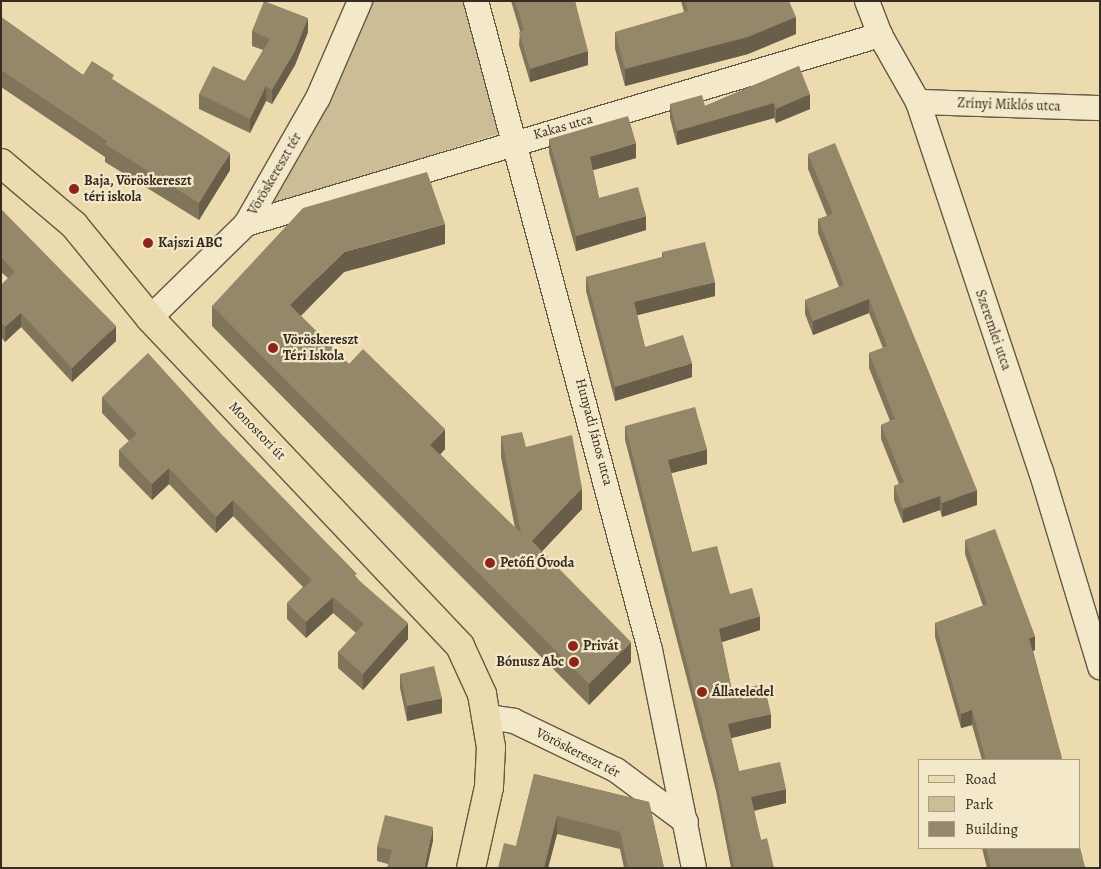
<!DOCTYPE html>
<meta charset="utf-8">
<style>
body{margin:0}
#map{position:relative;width:1101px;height:869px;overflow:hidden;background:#ecdbae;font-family:Alegreya,serif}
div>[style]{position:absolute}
.green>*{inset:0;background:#cdbd96}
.roads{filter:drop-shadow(1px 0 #645844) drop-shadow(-1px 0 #645844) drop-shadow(0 1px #645844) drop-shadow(0 -1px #645844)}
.street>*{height:24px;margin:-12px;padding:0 12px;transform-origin:12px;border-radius:12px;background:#f3e8ca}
.primary>*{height:28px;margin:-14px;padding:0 14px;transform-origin:14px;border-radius:14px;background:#ecdbae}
.wall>*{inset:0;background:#80745b}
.shaded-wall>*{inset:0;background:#685e4a}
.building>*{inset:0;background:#95876a}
.dots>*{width:14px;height:14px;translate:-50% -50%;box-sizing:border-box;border:2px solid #f3e8ca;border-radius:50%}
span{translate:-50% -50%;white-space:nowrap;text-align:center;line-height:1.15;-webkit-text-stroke:4.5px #f3e8ca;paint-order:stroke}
.street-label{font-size:14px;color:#362c21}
.poi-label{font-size:14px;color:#362c21;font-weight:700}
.left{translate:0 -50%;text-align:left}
.right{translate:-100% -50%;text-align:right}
.frame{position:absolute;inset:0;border:2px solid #362c21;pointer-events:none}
.legend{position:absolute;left:918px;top:759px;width:162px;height:90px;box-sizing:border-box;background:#f3e8ca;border:1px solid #a79d86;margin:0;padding:6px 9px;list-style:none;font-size:15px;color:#362c21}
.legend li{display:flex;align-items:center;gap:10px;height:25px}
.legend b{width:25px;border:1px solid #a79d86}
</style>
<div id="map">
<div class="green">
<div style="clip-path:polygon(360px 1px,475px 1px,498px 134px,267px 206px)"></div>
</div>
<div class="roads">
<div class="street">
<div style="left:476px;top:1px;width:672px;rotate:74.99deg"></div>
<div style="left:650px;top:650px;width:222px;rotate:78.6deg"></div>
<div style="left:867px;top:1px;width:36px;rotate:69deg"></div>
<div style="left:880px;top:35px;width:77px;rotate:60.4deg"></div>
<div style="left:918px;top:102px;width:389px;rotate:71.6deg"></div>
<div style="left:1041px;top:471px;width:205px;rotate:73.2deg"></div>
<div style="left:918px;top:102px;width:182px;rotate:1.9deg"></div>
<div style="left:246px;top:224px;width:662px;rotate:-16.6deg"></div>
<div style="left:150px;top:318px;width:134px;rotate:-44.4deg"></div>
<div style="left:246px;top:224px;width:145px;rotate:-60.3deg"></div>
<div style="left:318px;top:98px;width:106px;rotate:-66.6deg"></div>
<div style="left:487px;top:717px;width:27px;rotate:8deg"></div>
<div style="left:514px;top:721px;width:113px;rotate:25.7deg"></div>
<div style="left:616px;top:770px;width:87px;rotate:36.6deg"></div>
</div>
<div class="primary">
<div style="left:1px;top:163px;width:96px;rotate:40.3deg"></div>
<div style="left:74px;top:225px;width:120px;rotate:50.7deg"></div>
<div style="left:150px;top:318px;width:451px;rotate:46.6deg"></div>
<div style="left:460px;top:646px;width:53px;rotate:65.4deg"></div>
<div style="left:482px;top:694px;width:54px;rotate:80.4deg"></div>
<div style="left:491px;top:747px;width:40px;rotate:92.9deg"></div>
<div style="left:489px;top:787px;width:83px;rotate:102.5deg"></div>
</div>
</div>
<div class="wall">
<div style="clip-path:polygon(511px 1px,575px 1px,588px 65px,530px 82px,519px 45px,520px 31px)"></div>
<div style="clip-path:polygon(681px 1px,789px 1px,796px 34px,748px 54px,625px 86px,615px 49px,615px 32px,684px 12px)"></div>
<div style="clip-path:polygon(1px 17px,83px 75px,114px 80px,230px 170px,199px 220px,105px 162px,105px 157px,1px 87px)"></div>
<div style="clip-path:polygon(252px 31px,308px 32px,295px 65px,272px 104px,266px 101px,250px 133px,199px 109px,199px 94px,245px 81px,263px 50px,252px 46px)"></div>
<div style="clip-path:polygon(799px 66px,810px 109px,776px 123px,774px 118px,677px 145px,670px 118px,670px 104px,705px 106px)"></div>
<div style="clip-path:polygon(549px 139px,636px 158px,593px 170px,599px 198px,646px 230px,576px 251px,549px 153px)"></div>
<div style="clip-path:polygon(808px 154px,977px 505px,942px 517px,940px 510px,903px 523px,894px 500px,894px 486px,899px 484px,881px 439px,881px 425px,890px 421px,869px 368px,869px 353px,883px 348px,869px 313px,813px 335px,805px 314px,805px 300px,839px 287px,818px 233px,818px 219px,827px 216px,808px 169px)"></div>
<div style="clip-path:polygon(1px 209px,116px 341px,72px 382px,21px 327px,5px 342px,1px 337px,1px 285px,8px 278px,1px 272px)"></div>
<div style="clip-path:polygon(445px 244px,344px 272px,301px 316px,349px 364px,445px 449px,440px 454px,515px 528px,501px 457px,501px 436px,526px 447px,582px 509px,542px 551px,631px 662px,589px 705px,212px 326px,212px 306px)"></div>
<div style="clip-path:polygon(662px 252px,715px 296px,637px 315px,645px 347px,692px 377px,615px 401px,586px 291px,586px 277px,662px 257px)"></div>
<div style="clip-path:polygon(102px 397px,224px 437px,357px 578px,408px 639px,363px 690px,338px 668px,338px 652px,356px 633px,333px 613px,306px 638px,287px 619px,287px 603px,303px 587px,233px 516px,216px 533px,169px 484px,152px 500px,119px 466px,119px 450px,129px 441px,102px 413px)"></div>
<div style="clip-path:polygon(625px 426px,707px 464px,671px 473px,692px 552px,730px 594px,760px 630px,722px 642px,732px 691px,771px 728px,731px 738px,739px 771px,786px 803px,754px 811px,761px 840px,774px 868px,731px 868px,716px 791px,625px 440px)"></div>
<div style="clip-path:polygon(965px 540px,1035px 650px,1033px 651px,1062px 760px,982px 760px,972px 725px,961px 728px,935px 637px,935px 623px,983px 606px,965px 554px)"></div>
<div style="clip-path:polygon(400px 674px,442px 713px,407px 721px,400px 688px)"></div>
<div style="clip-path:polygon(534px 774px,649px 802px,664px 868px,624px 868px,620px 849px,557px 834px,548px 868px,498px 868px,516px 846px)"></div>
<div style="clip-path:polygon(433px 841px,388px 864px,377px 861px,377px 847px)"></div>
<div style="clip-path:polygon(982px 848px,1080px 848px,1085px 868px,987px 868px)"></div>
</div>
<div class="shaded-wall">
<div style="clip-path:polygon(796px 17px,796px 34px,748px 54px,625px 86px,625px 69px)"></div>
<div style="clip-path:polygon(308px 18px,308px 32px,295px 65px,272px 104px,272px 90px)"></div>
<div style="clip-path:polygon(588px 51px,588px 65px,530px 82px,530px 69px)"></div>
<div style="clip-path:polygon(266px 86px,266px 101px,250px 133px,250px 119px)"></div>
<div style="clip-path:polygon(810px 94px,810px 109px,776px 123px,776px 109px)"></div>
<div style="clip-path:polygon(774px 103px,774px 118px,677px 145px,677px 131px)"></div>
<div style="clip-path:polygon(636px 143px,636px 158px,590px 171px,590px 157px)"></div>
<div style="clip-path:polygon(230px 153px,230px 170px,199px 220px,199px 203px)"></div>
<div style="clip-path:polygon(646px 216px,646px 230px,576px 251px,576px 236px)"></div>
<div style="clip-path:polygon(445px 224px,445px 244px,344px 272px,290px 326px,290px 305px,344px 252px)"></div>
<div style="clip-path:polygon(715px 282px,715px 296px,634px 316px,634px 302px)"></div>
<div style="clip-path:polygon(869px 299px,869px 313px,813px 335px,813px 321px)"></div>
<div style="clip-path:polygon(21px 313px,21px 327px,5px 342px,5px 327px)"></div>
<div style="clip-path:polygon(116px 326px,116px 341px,72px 382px,72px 368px)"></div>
<div style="clip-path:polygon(692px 363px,692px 377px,615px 401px,615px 387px)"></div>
<div style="clip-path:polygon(445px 429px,445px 449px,430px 466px,430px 445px)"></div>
<div style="clip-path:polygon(707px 449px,707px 464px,668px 474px,668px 460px)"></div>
<div style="clip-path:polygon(169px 468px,169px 484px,152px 500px,152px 484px)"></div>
<div style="clip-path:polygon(582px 488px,582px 509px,532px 562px,532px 541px)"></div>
<div style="clip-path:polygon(977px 490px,977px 505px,942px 517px,942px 503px)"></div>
<div style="clip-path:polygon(940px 496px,940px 510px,903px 523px,903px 509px)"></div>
<div style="clip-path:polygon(233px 500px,233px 516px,216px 533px,216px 517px)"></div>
<div style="clip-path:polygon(333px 597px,333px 613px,306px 638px,306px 622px)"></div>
<div style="clip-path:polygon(760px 616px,760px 630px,719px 643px,719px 629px)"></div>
<div style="clip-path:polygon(408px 623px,408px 639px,363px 690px,363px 674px)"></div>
<div style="clip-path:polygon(1035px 636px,1035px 650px,1029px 652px,1029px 638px)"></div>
<div style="clip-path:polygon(631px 642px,631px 662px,589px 705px,589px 684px)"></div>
<div style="clip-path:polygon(442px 698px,442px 713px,407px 721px,407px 706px)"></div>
<div style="clip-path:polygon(972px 710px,972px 725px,961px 728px,961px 714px)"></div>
<div style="clip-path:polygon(771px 714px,771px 728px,728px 739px,728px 724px)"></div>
<div style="clip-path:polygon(786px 789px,786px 803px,751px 811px,751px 797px)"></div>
<div style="clip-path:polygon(557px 816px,557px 834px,548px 868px,544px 868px)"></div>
<div style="clip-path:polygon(433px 827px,433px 841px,427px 868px,424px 868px)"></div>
</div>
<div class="building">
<div style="clip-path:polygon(264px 1px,308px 18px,295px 51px,272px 90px,266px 86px,250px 119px,199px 94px,213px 66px,245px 81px,270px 39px,252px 31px)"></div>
<div style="clip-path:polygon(515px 1px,575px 1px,588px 51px,530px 69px,519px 32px,524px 30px)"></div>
<div style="clip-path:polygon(685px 1px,789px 1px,796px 17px,748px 37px,625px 69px,615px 32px,688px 11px)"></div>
<div style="clip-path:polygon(1px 17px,83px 75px,92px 61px,114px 75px,112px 79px,230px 153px,199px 203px,105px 144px,107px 141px,1px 70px)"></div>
<div style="clip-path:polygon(799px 66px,810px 94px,776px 109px,774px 103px,677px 131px,670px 104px,702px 95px,705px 106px)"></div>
<div style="clip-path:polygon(628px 116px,636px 143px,590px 157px,599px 198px,638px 187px,646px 216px,576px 236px,549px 139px)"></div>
<div style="clip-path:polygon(835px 143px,977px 490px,942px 503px,940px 496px,903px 509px,894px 486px,904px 482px,881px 425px,895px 419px,869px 353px,887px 346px,869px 299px,813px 321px,805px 300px,844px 285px,818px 219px,833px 214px,808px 154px)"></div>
<div style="clip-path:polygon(427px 172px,445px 224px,344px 252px,290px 305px,349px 364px,363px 349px,445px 429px,430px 445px,521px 533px,501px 436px,522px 432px,526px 447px,572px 435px,582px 488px,532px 541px,631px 642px,589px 684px,212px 306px,303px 208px)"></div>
<div style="clip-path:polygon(1px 209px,116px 326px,72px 368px,21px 313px,5px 327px,1px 323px,1px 285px,15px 272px,1px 257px)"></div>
<div style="clip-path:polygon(705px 242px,715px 282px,634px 302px,645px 347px,683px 335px,692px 363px,615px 387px,586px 277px,664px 257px,662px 252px)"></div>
<div style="clip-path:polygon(148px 353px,224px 437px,357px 574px,354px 576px,408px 623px,363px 674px,338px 652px,364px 624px,333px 597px,306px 622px,287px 603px,312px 580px,233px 500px,216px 517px,169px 468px,152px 484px,119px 450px,137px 434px,102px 397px)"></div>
<div style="clip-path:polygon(695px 407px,707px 449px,668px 460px,692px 552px,717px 546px,730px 594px,752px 588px,760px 616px,719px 629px,732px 691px,764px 684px,771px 714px,728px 724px,739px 771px,780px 762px,786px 789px,751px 797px,761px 840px,767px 838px,774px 868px,734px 868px,716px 776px,625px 426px)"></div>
<div style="clip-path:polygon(995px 529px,1035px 636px,1029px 638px,1062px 758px,1058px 759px,1059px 760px,986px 760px,972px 710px,961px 714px,935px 623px,987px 604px,965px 540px)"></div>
<div style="clip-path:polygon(434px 666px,442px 698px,407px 706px,400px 674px)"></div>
<div style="clip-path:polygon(534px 774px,649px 802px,664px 868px,628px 868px,620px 832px,557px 816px,544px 868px,498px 868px,504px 843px,516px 846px)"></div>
<div style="clip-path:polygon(385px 815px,433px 827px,424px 868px,387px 868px,392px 850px,377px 847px)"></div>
<div style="clip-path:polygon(986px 848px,1080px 848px,1085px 868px,991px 868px)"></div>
</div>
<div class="dots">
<div style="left:74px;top:189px;background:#8f2418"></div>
<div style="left:148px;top:243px;background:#8f2418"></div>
<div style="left:273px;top:348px;background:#8f2418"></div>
<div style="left:490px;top:563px;background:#8f2418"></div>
<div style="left:573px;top:646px;background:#8f2418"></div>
<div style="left:574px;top:662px;background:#8f2418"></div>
<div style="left:702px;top:692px;background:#8f2418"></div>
</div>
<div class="street-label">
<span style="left:1009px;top:105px;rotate:2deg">Zrínyi Miklós utca</span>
<span style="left:563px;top:127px;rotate:-16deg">Kakas utca</span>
<span style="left:275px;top:174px;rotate:-60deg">Vöröskereszt tér</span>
<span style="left:993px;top:330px;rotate:71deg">Szeremlei utca</span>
<span style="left:257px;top:431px;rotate:46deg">Monostori út</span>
<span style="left:594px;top:432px;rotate:75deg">Hunyadi János utca</span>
<span style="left:578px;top:753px;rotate:27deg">Vöröskereszt tér</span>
</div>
<div class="poi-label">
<span class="left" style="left:84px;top:189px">Baja, Vöröskereszt<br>téri iskola</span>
<span class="left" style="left:158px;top:243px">Kajszi ABC</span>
<span class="left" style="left:283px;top:348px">Vöröskereszt<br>Téri Iskola</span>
<span class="left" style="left:500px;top:563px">Petőfi Óvoda</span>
<span class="left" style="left:583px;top:646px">Privát</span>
<span class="right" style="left:564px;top:662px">Bónusz Abc</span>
<span class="left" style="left:712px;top:692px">Állateledel</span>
</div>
<div class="frame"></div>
<ul class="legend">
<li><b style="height:6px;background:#ecdbae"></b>Road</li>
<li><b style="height:14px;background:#cdbd96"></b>Park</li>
<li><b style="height:14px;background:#95876a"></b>Building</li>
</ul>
</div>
